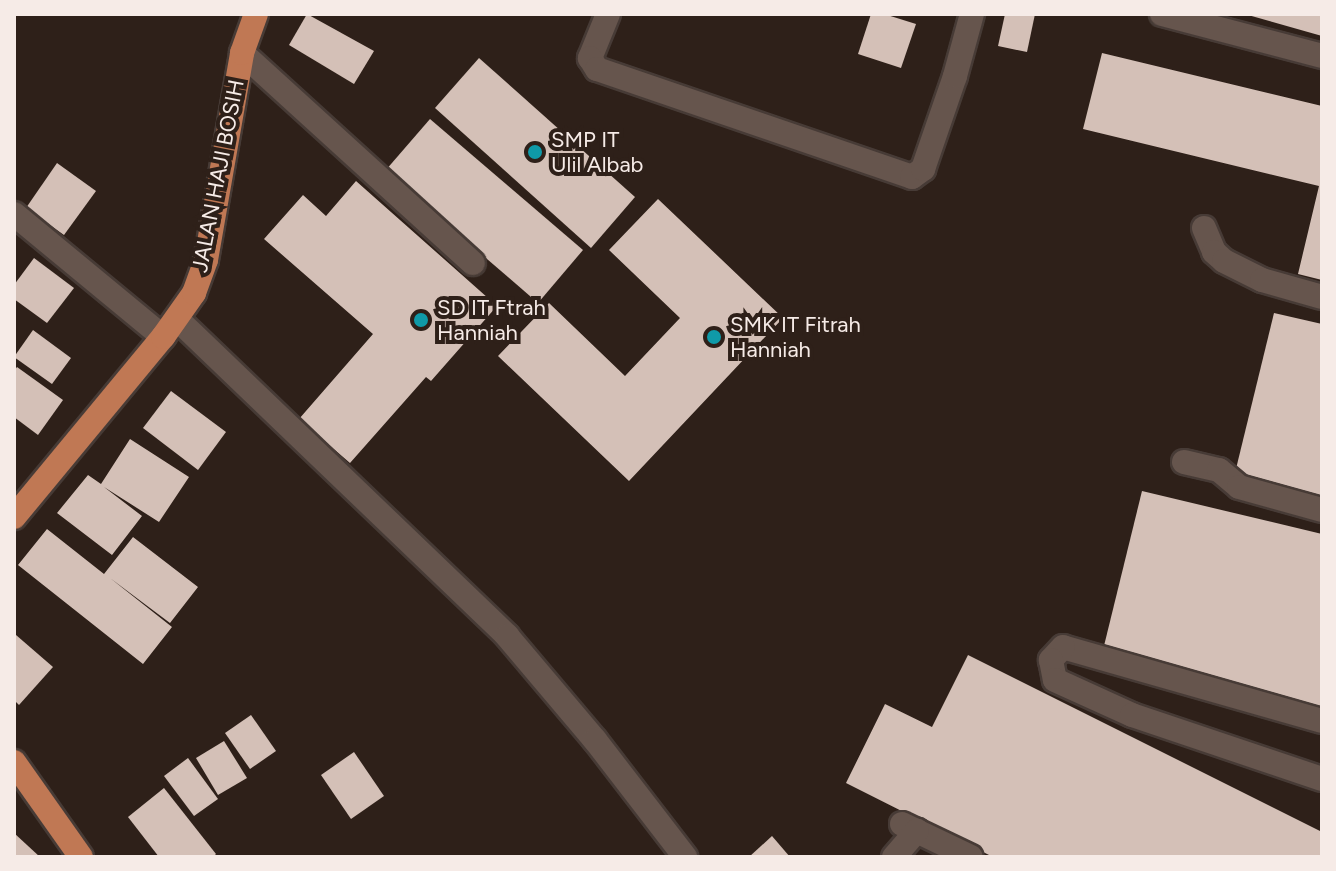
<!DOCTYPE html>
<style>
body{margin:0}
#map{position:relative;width:1336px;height:871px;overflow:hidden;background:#2e2019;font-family:Figtree,sans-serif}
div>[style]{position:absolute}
.building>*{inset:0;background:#d4c0b7}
.roads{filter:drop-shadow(2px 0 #473b36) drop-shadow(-2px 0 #473b36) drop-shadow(0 2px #473b36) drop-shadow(0 -2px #473b36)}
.minor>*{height:24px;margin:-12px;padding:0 12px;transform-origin:12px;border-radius:12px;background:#66554d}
.major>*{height:24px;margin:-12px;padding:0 12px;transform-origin:12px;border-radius:12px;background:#c07854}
.dots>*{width:22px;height:22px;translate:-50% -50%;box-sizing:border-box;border:4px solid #2e2019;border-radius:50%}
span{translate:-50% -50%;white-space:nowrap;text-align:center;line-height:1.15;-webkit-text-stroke:8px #2e2019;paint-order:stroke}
.poi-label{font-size:22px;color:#f6ebe7}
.left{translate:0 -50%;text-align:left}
.street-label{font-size:22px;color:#f6ebe7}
.frame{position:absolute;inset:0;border:16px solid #f6ebe7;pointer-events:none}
</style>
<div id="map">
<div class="building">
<div style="clip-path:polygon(307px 14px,374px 51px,354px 84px,289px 45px)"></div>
<div style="clip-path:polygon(871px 14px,884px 14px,916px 24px,901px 68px,858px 54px)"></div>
<div style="clip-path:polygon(1005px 14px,1035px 14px,1027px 52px,998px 46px)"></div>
<div style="clip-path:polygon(1248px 14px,1322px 14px,1322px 36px,1248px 15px)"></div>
<div style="clip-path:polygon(1102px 53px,1322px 106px,1322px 280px,1298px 274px,1319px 186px,1083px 129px)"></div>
<div style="clip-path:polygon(479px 58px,635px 197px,591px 248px,435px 108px)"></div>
<div style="clip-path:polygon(430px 119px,583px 250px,538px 303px,385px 171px)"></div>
<div style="clip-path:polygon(57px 163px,96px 191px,64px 235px,26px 208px)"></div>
<div style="clip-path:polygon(356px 181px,497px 306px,431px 381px,426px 377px,350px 463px,299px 419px,373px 334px,264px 239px,303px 195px,326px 216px)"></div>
<div style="clip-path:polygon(658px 199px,783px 318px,629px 481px,498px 356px,549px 303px,625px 376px,680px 318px,609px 250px)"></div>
<div style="clip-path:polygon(34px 258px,74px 288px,47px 323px,14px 299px,14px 285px)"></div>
<div style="clip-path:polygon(1274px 313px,1322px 324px,1322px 498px,1234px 477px)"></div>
<div style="clip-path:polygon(33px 330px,71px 358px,52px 384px,14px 357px)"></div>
<div style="clip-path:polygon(17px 367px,63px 400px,38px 435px,14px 417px,14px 371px)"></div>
<div style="clip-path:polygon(171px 391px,226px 432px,198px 470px,143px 428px)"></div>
<div style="clip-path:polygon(130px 439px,189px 477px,159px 522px,104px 487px,142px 516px,112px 555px,57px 513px,88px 475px,101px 484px)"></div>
<div style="clip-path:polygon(1142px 491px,1322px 534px,1322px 708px,1102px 654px)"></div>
<div style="clip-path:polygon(47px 529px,104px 574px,133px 537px,198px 587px,170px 623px,110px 578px,172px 627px,143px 664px,18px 565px)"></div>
<div style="clip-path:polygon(16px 635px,53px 667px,19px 705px,14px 700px)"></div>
<div style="clip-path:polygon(968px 655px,1322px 832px,1322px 857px,993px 857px,846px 783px,885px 704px,932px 727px)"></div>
<div style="clip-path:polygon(251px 715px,276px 751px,250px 769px,225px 733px)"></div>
<div style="clip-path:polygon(224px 741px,247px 778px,218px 795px,196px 758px)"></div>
<div style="clip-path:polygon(354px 752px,384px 796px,351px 819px,321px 775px)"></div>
<div style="clip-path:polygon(188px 758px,218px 799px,194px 816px,164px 776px)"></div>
<div style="clip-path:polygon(164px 788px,216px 854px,213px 857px,159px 857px,128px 817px)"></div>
<div style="clip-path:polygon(14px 833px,40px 857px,14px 857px)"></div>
<div style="clip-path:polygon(772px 836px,790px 857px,749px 857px)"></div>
</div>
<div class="roads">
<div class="minor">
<div style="left:608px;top:14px;width:48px;rotate:112.2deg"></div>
<div style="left:590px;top:58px;width:13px;rotate:58deg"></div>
<div style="left:597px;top:69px;width:333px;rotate:18.9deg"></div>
<div style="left:912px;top:177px;width:14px;rotate:-36deg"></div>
<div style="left:923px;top:169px;width:98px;rotate:-71deg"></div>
<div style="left:955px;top:76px;width:64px;rotate:-74.7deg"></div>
<div style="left:1162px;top:14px;width:165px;rotate:14.7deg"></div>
<div style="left:242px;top:53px;width:312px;rotate:42.3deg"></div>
<div style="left:14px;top:214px;width:193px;rotate:39.5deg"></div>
<div style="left:1204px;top:228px;width:26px;rotate:67deg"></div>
<div style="left:1214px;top:252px;width:13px;rotate:42deg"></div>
<div style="left:1224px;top:261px;width:42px;rotate:26.6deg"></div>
<div style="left:1262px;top:280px;width:62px;rotate:15.8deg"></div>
<div style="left:177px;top:319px;width:458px;rotate:43.8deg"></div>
<div style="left:507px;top:636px;width:136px;rotate:49.8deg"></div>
<div style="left:595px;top:740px;width:148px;rotate:52.4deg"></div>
<div style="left:1184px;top:462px;width:36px;rotate:13deg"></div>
<div style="left:1219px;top:470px;width:26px;rotate:40deg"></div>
<div style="left:1239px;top:487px;width:86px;rotate:15.5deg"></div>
<div style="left:1322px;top:721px;width:269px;rotate:-164.1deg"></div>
<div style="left:1063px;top:647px;width:18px;rotate:133deg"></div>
<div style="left:1051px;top:660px;width:20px;rotate:79deg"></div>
<div style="left:1055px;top:680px;width:85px;rotate:24.4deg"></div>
<div style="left:1132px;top:715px;width:200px;rotate:18.6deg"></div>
<div style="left:902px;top:824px;width:76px;rotate:25.6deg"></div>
<div style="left:894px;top:857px;width:35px;rotate:-49deg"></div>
</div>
<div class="major">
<div style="left:14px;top:517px;width:234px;rotate:-50.4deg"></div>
<div style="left:163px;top:337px;width:54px;rotate:-54.8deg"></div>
<div style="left:194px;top:293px;width:35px;rotate:-70deg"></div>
<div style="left:206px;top:260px;width:210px;rotate:-80.1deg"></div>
<div style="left:242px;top:53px;width:41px;rotate:-70.3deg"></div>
<div style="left:14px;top:762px;width:116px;rotate:54.8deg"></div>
</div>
</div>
<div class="dots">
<div style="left:535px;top:152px;background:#0f9aa8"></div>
<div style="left:421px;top:320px;background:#0f9aa8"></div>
<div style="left:714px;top:337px;background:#0f9aa8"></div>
</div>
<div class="poi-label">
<span class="left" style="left:551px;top:152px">SMP IT<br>Ulil Albab</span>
<span class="left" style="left:437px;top:320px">SD IT Ftrah<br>Hanniah</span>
<span class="left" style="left:730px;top:337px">SMK IT Fitrah<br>Hanniah</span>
</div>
<div class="street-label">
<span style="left:218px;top:176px;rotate:-79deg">JALAN HAJI BOSIH</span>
</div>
<div class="frame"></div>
</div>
